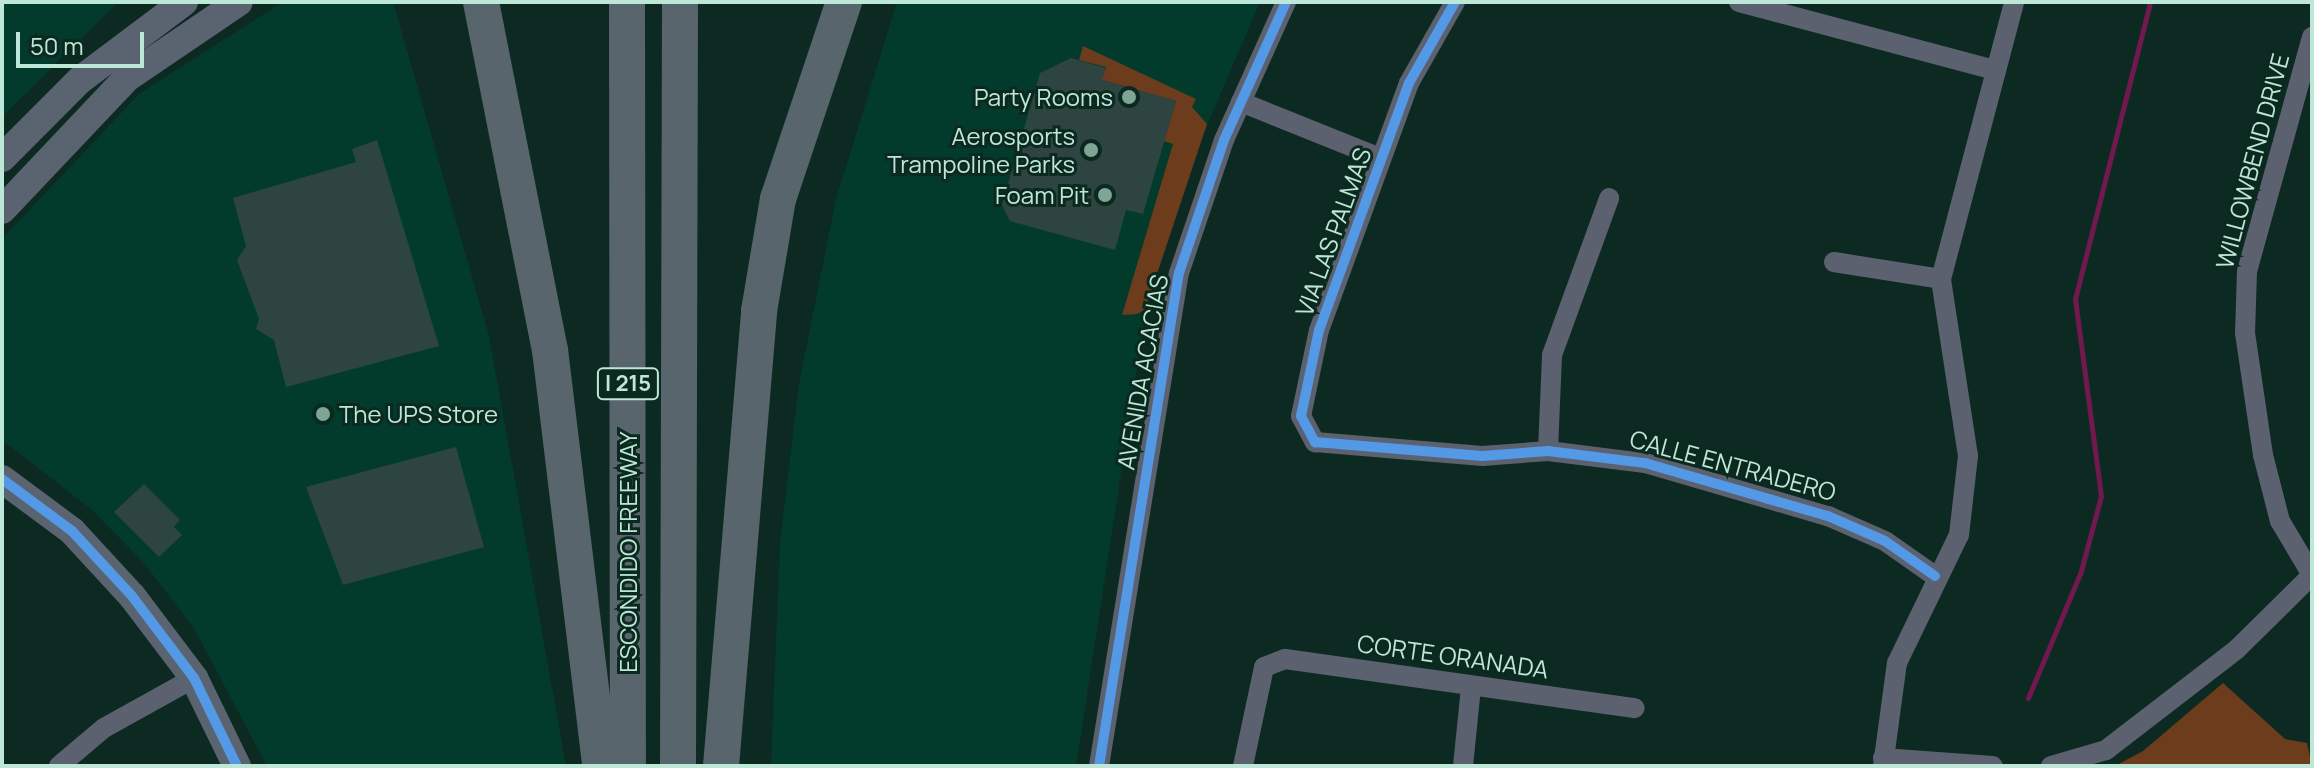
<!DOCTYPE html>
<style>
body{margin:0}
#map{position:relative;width:2314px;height:768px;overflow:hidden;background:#0d2a22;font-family:Manrope,sans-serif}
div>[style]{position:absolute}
.built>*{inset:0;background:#023b2c}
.green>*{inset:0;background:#6c3c1c}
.stream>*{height:5px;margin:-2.5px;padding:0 2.5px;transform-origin:2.5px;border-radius:2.5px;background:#71184f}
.building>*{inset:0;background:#2d4440}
.minor>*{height:20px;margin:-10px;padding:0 10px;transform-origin:10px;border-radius:10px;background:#5b616e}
.secondary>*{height:28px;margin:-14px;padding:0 14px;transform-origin:14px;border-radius:14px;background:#5a6370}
.motorway>*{height:36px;margin:-18px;padding:0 18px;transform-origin:18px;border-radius:18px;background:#58656c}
.cycleway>*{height:10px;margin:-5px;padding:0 5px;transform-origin:5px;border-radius:5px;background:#5399e6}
.dots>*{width:22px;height:22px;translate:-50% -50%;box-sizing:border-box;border:4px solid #0c2920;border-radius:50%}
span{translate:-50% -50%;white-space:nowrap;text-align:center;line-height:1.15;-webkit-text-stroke:6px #0c2920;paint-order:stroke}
.shield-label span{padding:2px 6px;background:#0c2920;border:2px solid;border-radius:6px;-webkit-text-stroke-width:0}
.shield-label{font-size:22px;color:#bde7d6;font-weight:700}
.poi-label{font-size:24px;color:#bde7d6}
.right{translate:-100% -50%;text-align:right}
.left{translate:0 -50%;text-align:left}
.street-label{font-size:24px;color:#bde7d6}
.frame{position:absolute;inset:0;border:4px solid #bde7d6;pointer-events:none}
.scale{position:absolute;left:16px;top:32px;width:128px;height:36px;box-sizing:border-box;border:4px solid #bde7d6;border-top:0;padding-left:10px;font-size:24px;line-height:28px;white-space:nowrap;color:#bde7d6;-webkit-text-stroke:6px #0c2920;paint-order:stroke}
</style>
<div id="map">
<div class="built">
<div style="clip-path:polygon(2px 2px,118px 2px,2px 117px)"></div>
<div style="clip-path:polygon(283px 2px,393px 2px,489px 336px,566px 766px,267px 766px,195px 630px,144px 563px,91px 509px,2px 440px,2px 239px,139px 94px)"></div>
<div style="clip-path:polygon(897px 2px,1260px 2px,1189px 167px,1146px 310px,1076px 766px,771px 766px,780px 544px,799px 384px,836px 199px)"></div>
</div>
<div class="green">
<div style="clip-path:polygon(1083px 46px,1196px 99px,1192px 107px,1207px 124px,1145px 310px,1137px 314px,1122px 315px,1173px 144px,1164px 141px,1176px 101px,1102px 80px,1106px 67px,1079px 60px)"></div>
<div style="clip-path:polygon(2223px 683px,2285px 739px,2307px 743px,2312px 766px,2115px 766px,2143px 751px)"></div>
</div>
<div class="stream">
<div style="left:2028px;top:698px;width:138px;rotate:-67.3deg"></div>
<div style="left:2081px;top:571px;width:78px;rotate:-75.1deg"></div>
<div style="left:2101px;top:496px;width:199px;rotate:-97.5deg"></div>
<div style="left:2075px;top:299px;width:306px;rotate:-75.8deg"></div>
</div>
<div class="building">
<div style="clip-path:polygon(1071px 58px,1106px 68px,1102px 80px,1176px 101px,1143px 214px,1126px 210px,1115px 250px,1010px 221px,1002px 205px,1040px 73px)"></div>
<div style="clip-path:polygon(377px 140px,439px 346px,286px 387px,274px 340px,256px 329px,259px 319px,237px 260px,246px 246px,233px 198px,356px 162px,352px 149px)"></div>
<div style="clip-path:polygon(456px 447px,484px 547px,343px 585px,306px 487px)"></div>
<div style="clip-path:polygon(144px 484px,180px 520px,174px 527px,182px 535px,159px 557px,114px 512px)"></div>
</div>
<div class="minor">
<div style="left:1455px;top:2px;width:93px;rotate:119.6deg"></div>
<div style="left:1409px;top:83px;width:263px;rotate:110deg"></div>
<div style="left:1319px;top:330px;width:88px;rotate:101.8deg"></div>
<div style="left:1301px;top:416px;width:30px;rotate:62deg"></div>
<div style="left:1315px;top:442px;width:168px;rotate:4.8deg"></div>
<div style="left:1482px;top:456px;width:66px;rotate:-4.3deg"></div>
<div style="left:1548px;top:451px;width:98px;rotate:7.1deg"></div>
<div style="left:1645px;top:463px;width:191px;rotate:16.2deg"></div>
<div style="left:1828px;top:516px;width:62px;rotate:23.7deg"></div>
<div style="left:1885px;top:541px;width:61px;rotate:35deg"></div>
<div style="left:1739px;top:2px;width:265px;rotate:14.9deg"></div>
<div style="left:2312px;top:37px;width:243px;rotate:105.5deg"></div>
<div style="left:2247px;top:271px;width:62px;rotate:91.8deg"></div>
<div style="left:2245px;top:333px;width:123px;rotate:81.6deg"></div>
<div style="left:2263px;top:455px;width:68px;rotate:75.6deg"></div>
<div style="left:2280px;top:521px;width:63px;rotate:59.3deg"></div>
<div style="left:1241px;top:102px;width:150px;rotate:21.9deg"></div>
<div style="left:1834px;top:262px;width:108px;rotate:9deg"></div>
<div style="left:1548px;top:451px;width:96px;rotate:-87.6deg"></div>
<div style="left:1552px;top:355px;width:167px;rotate:-70deg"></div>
<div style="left:1883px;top:758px;width:110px;rotate:4.2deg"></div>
<div style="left:59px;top:766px;width:59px;rotate:-40.2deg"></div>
<div style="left:104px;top:728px;width:103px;rotate:-29.1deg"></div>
<div style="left:1099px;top:766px;width:499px;rotate:-80.8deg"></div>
<div style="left:1179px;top:273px;width:140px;rotate:-71.3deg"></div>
<div style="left:1224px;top:140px;width:151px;rotate:-65.8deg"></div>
<div style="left:1243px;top:766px;width:101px;rotate:-78deg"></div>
<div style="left:1264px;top:667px;width:22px;rotate:-21deg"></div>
<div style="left:1285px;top:659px;width:353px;rotate:8deg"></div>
<div style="left:1463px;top:766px;width:79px;rotate:-84.2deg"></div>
<div style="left:1883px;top:766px;width:104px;rotate:-82.3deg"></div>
<div style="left:1897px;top:663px;width:142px;rotate:-64.2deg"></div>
<div style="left:1959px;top:535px;width:80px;rotate:-83.5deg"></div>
<div style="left:1968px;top:456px;width:179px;rotate:-98.7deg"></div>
<div style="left:1941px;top:279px;width:286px;rotate:-75.2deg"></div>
<div style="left:2051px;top:766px;width:57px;rotate:-16.2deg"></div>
<div style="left:2106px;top:750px;width:165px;rotate:-37.6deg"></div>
<div style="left:2237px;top:649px;width:105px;rotate:-44.6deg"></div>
</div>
<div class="secondary">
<div style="left:2px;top:158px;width:110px;rotate:-45deg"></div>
<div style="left:80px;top:80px;width:130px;rotate:-36.9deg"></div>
<div style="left:2px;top:210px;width:182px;rotate:-46.6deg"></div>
<div style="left:127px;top:78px;width:135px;rotate:-34.2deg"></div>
<div style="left:2px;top:479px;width:87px;rotate:36.6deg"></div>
<div style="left:72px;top:531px;width:88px;rotate:47.3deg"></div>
<div style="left:132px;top:596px;width:103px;rotate:52.9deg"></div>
<div style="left:194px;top:678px;width:98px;rotate:64deg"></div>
</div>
<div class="motorway">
<div style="left:481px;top:2px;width:355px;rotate:78.8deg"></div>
<div style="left:550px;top:350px;width:419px;rotate:83.1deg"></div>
<div style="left:627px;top:2px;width:764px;rotate:89.93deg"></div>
<div style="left:678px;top:766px;width:764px;rotate:-89.85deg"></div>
<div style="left:721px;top:766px;width:457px;rotate:-85.2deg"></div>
<div style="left:759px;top:311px;width:114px;rotate:-80.4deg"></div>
<div style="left:778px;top:199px;width:208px;rotate:-71.5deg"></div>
</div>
<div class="cycleway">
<div style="left:1455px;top:2px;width:93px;rotate:119.6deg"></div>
<div style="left:1409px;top:83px;width:263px;rotate:110deg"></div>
<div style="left:1319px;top:330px;width:88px;rotate:101.8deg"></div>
<div style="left:1301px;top:416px;width:30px;rotate:62deg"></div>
<div style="left:1315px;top:442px;width:168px;rotate:4.8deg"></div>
<div style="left:1482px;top:456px;width:66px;rotate:-4.3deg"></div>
<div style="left:1548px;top:451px;width:98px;rotate:7.1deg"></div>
<div style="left:1645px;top:463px;width:191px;rotate:16.2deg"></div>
<div style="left:1828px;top:516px;width:62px;rotate:23.7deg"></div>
<div style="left:1885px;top:541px;width:61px;rotate:35deg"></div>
<div style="left:2px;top:479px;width:87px;rotate:36.6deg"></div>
<div style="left:72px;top:531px;width:88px;rotate:47.3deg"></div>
<div style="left:132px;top:596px;width:103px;rotate:52.9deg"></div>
<div style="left:194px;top:678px;width:98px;rotate:64deg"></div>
<div style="left:1099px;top:766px;width:499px;rotate:-80.8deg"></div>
<div style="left:1179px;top:273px;width:140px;rotate:-71.3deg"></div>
<div style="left:1224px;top:140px;width:151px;rotate:-65.8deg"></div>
</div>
<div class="dots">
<div style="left:1129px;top:97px;background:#7fa597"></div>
<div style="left:1091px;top:150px;background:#7fa597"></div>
<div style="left:1105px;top:195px;background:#7fa597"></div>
<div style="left:323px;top:414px;background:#7fa597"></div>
</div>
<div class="shield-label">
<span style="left:628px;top:384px">I 215</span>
</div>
<div class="poi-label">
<span class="right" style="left:1113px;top:97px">Party Rooms</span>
<span class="right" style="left:1075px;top:150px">Aerosports<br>Trampoline Parks</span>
<span class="right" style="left:1089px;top:195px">Foam Pit</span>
<span class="left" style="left:339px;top:414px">The UPS Store</span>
</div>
<div class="street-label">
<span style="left:2252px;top:161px;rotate:-75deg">WILLOWBEND DRIVE</span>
<span style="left:1333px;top:232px;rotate:-70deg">VIA LAS PALMAS</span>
<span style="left:1142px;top:372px;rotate:-80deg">AVENIDA ACACIAS</span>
<span style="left:1733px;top:465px;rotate:15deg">CALLE ENTRADERO</span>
<span style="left:628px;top:552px;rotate:-90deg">ESCONDIDO FREEWAY</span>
<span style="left:1453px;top:656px;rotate:8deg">CORTE ORANADA</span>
</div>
<div class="frame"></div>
<div class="scale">50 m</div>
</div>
